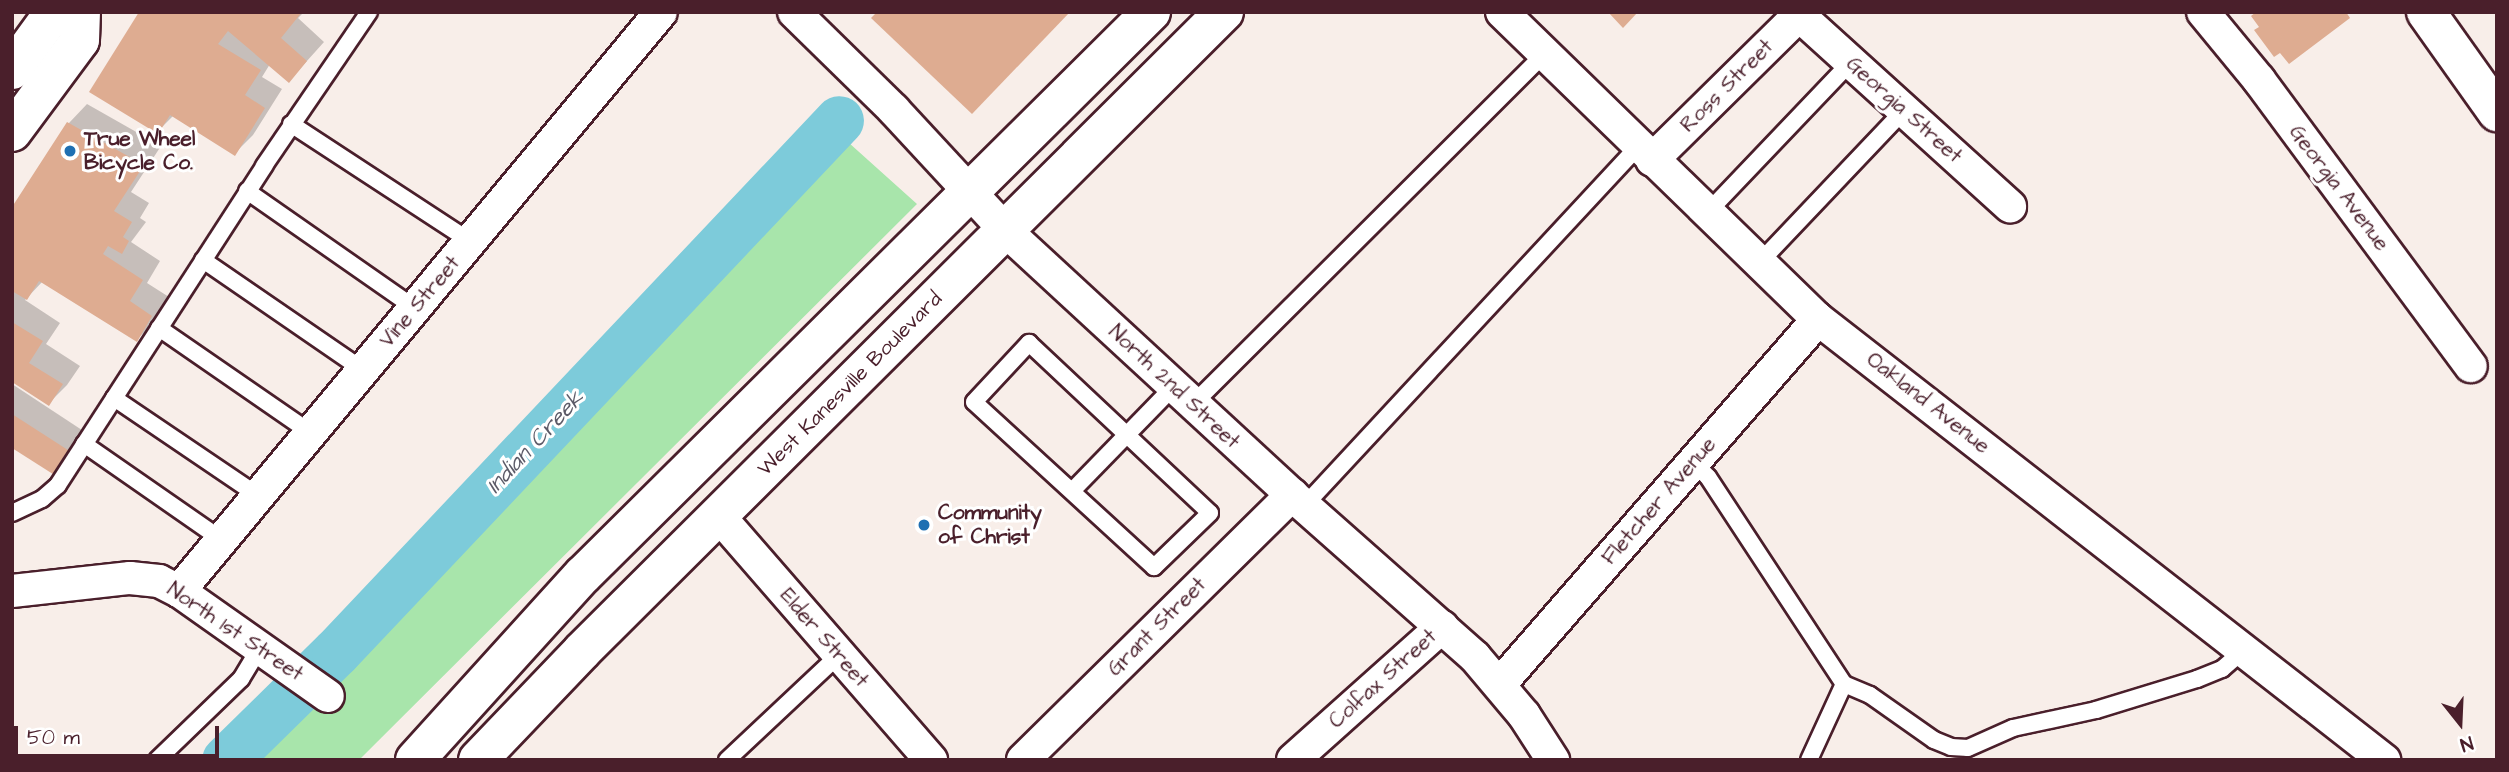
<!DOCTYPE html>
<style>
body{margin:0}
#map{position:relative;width:2509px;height:772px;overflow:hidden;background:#f8eee9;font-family:"Architects Daughter",sans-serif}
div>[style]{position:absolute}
.green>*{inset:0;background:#a8e5ab}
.shadow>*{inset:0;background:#0003}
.river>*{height:49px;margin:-24.5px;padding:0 24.5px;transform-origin:24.5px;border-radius:24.5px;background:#7dcbda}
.building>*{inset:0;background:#deac91}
.roads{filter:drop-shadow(2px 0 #4a1f2b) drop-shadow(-2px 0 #4a1f2b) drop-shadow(0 2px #4a1f2b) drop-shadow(0 -2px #4a1f2b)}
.lane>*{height:16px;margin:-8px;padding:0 8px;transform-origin:8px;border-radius:8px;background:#fff}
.street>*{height:32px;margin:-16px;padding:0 16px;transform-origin:16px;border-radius:16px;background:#fff}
.secondary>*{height:38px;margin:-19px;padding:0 19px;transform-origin:19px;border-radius:19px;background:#fff}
.primary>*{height:38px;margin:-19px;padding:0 19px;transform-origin:19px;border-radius:19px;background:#fff}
.dots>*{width:19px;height:19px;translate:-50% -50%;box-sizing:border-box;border:4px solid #fff;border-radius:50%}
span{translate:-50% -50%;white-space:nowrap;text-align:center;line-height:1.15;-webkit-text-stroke:6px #fff;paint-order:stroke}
.street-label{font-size:21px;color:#4a1f2b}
.poi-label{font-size:21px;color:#4a1f2b;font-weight:700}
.left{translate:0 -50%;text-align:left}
.water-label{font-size:23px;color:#5c5b68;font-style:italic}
.frame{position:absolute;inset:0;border:14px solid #4a1f2b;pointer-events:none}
.north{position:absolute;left:2425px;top:688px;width:70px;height:70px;-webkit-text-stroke:5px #fff;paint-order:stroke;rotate:162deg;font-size:19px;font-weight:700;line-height:28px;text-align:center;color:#4a1f2b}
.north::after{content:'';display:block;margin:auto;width:24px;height:32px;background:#4a1f2b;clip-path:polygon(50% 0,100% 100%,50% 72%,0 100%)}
.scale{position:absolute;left:14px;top:726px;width:205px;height:32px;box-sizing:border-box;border:4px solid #4a1f2b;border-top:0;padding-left:9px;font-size:21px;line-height:24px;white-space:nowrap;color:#4a1f2b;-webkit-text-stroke:5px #fff;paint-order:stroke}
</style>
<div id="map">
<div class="green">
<div style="clip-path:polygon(819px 116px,917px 204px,359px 760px,227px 760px,294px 705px)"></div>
</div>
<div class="shadow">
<div style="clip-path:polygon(141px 12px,304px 12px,298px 18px,324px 42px,289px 81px,270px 64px,262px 77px,282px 89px,253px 135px,235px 153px,174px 115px,157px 132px)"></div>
<div style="clip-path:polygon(87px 104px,161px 146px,131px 192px,149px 203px,140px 218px,146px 222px,131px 242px,160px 261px,147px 283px,169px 297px,155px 322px,136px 340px,43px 281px,25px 300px,60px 323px,46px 344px,80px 366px,67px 385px,49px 403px,12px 379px,12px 210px,69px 123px)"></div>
<div style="clip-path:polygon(12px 384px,88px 434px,74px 456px,12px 446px)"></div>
</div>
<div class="river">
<div style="left:226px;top:760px;width:154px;rotate:-44.5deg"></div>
<div style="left:336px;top:652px;width:732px;rotate:-46.6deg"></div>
</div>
<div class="building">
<div style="clip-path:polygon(139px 12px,302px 12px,281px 38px,307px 61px,289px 83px,228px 31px,218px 44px,261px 70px,245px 95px,265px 108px,235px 156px,170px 115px,158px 134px,89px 92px)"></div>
<div style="clip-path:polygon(877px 12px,1070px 12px,972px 114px,871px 18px)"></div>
<div style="clip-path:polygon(1608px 12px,1638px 12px,1623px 28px)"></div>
<div style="clip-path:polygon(2256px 12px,2346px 12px,2350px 18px,2289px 64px,2280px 53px,2274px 57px,2254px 30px,2259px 27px,2251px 16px)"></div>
<div style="clip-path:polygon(67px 122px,144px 165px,114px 211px,132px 222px,123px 237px,129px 241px,122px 254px,108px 246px,103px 254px,143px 280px,130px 301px,152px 316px,137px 342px,39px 281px,27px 300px,12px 291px,12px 207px)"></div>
<div style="clip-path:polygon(12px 322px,43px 341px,29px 363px,63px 384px,49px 406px,12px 382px)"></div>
<div style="clip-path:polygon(12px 414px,71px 452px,56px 476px,12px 448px)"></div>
</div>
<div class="roads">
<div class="lane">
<div style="left:291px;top:124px;width:214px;rotate:33.2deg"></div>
<div style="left:247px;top:191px;width:205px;rotate:34.9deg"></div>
<div style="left:1707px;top:213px;width:209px;rotate:-46.4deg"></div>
<div style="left:203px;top:260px;width:194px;rotate:34.5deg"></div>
<div style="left:1759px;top:263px;width:211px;rotate:-46.5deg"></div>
<div style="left:159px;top:328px;width:185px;rotate:34.6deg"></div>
<div style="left:1029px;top:343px;width:248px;rotate:43.2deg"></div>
<div style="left:1210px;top:513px;width:78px;rotate:136deg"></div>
<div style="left:1154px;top:567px;width:244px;rotate:-137.5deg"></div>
<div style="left:974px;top:402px;width:81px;rotate:-47deg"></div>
<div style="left:114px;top:398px;width:175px;rotate:34.1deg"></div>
<div style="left:1193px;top:404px;width:496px;rotate:-44.9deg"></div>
<div style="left:84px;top:444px;width:168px;rotate:34.8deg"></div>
<div style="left:1693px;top:462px;width:21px;rotate:45deg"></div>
<div style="left:1708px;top:477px;width:248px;rotate:56.7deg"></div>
<div style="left:1844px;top:684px;width:28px;rotate:23deg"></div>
<div style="left:1870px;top:695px;width:78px;rotate:35.1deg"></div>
<div style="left:1934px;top:740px;width:18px;rotate:22deg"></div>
<div style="left:1951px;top:747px;width:17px;rotate:3deg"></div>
<div style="left:1968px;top:748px;width:49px;rotate:-24deg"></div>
<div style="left:2013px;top:728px;width:85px;rotate:-12.2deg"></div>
<div style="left:2096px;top:710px;width:106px;rotate:-17.1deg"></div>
<div style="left:2197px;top:679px;width:27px;rotate:-22deg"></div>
<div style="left:2222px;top:669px;width:29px;rotate:-41deg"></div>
<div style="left:1073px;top:490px;width:145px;rotate:-45.8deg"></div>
<div style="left:1304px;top:506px;width:490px;rotate:-47.1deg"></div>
<div style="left:12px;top:513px;width:33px;rotate:-25deg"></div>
<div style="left:42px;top:499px;width:21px;rotate:-41deg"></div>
<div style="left:58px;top:485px;width:380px;rotate:-57.1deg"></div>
<div style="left:264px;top:166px;width:186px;rotate:-55.7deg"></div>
<div style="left:157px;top:760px;width:117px;rotate:-44deg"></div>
<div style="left:241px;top:679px;width:37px;rotate:-59deg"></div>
<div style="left:727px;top:760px;width:154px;rotate:-43.2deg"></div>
<div style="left:1809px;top:760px;width:84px;rotate:-65.3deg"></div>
</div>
<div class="street">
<div style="left:794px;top:12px;width:140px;rotate:44.4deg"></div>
<div style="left:894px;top:110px;width:163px;rotate:47.2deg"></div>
<div style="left:1005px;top:230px;width:391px;rotate:42.7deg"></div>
<div style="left:1292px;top:495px;width:244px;rotate:41.5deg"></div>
<div style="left:1475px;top:657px;width:76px;rotate:49.8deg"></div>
<div style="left:1524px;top:715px;width:54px;rotate:57.2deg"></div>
<div style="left:1502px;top:12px;width:441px;rotate:44.2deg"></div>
<div style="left:1818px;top:319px;width:718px;rotate:37.92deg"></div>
<div style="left:2203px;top:12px;width:88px;rotate:50.5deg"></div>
<div style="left:2259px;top:80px;width:356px;rotate:53.5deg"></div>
<div style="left:1799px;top:15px;width:285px;rotate:42.2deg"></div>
<div style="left:1652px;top:160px;width:211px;rotate:-44.6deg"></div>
<div style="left:718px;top:515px;width:325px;rotate:49deg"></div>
<div style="left:12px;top:591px;width:119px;rotate:-6.3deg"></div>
<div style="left:130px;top:578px;width:29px;rotate:6deg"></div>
<div style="left:159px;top:581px;width:22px;rotate:27deg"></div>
<div style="left:179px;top:591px;width:182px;rotate:35.2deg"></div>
<div style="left:179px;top:591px;width:753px;rotate:-50.22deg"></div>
<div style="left:1500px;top:684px;width:484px;rotate:-48.9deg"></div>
<div style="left:1023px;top:760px;width:378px;rotate:-44.6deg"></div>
<div style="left:1293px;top:760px;width:200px;rotate:-41.8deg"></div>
</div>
<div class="secondary">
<div style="left:2426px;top:12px;width:123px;rotate:54.6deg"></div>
<div style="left:12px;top:70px;width:68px;rotate:-54deg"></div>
<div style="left:52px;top:15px;width:9px;rotate:-21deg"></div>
<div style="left:12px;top:132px;width:114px;rotate:-53.5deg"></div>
<div style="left:80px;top:40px;width:28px;rotate:-88deg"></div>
</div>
<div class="primary">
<div style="left:415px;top:760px;width:250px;rotate:-47.8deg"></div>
<div style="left:583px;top:575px;width:800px;rotate:-44.75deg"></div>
<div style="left:478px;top:760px;width:151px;rotate:-46.3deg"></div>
<div style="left:582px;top:651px;width:906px;rotate:-44.87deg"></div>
</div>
</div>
<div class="dots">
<div style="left:70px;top:151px;background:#1f6fb2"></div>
<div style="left:924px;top:525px;background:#1f6fb2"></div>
</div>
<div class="street-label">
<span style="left:1727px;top:86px;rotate:-45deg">Ross Street</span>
<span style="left:1904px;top:110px;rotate:42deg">Georgia Street</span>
<span style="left:2339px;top:188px;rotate:53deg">Georgia Avenue</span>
<span style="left:420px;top:302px;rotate:-50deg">Vine Street</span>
<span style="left:850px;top:384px;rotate:-45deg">West Kanesville Boulevard</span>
<span style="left:1174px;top:387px;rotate:43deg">North 2nd Street</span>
<span style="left:1928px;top:403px;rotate:38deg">Oakland Avenue</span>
<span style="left:1659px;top:501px;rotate:-49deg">Fletcher Avenue</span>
<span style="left:1157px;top:627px;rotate:-45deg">Grant Street</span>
<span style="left:235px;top:632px;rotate:34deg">North 1st Street</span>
<span style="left:824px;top:638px;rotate:49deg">Elder Street</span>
<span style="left:1383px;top:679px;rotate:-42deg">Colfax Street</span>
</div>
<div class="poi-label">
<span class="left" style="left:84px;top:151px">True Wheel<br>Bicycle Co.</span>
<span class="left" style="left:938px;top:525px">Community<br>of Christ</span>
</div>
<div class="water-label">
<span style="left:535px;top:442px;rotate:-47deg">Indian Creek</span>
</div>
<div class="frame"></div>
<div class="north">N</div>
<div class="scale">50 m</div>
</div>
